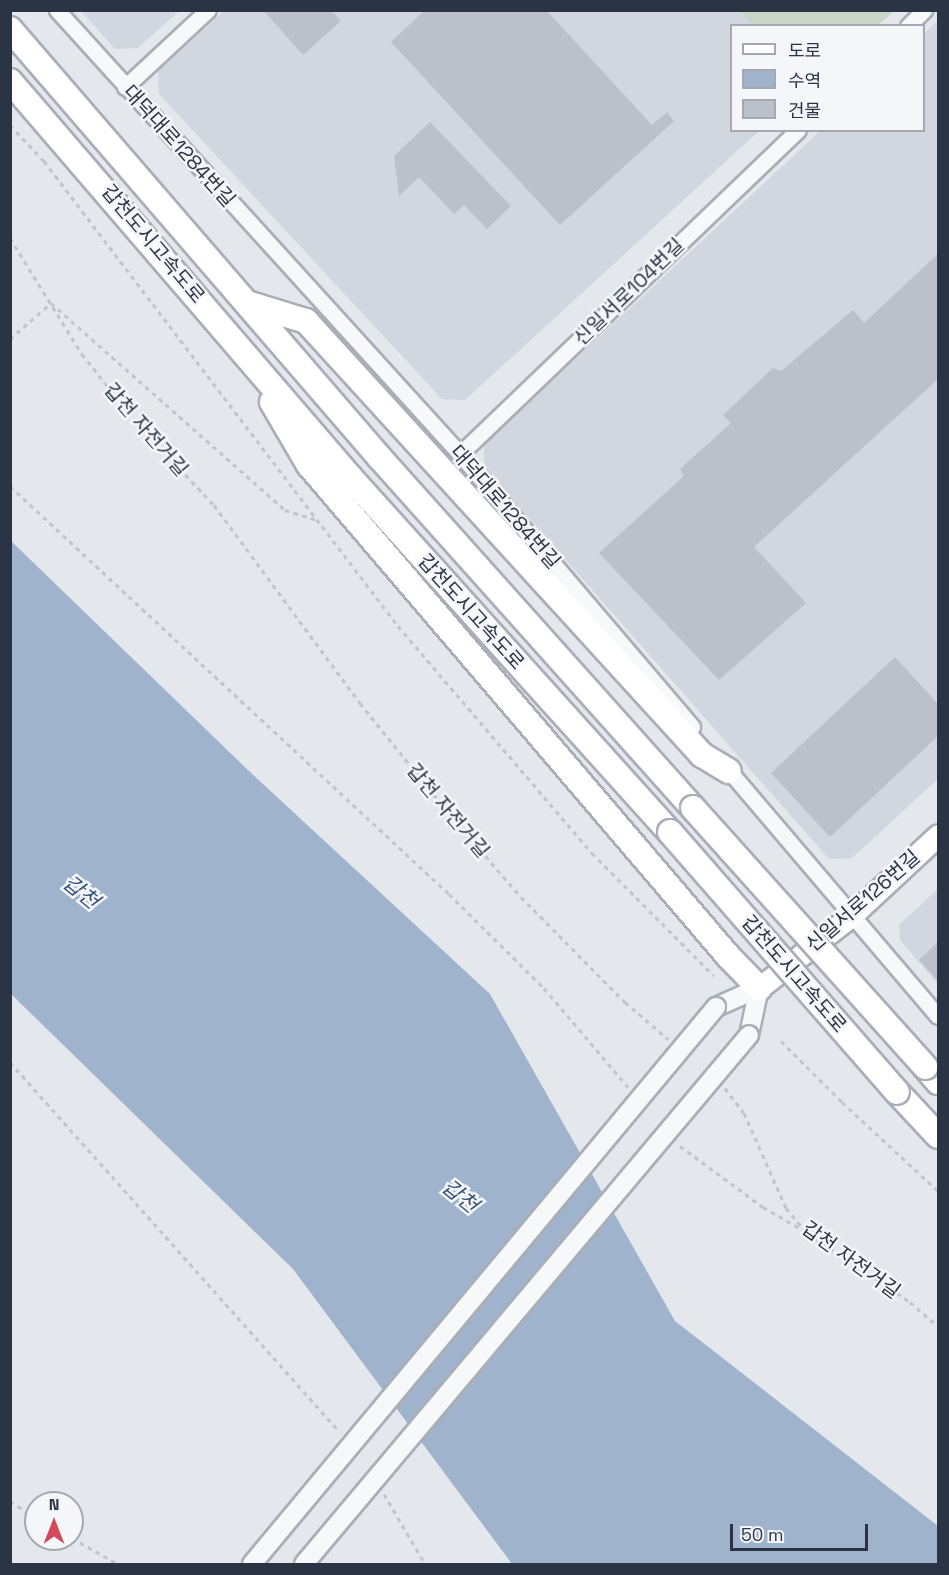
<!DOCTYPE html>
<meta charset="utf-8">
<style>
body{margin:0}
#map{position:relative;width:949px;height:1575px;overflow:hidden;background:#e4e7ec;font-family:"Space Grotesk","Noto Sans KR",sans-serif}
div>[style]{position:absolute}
.built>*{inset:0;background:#d2d6de}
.green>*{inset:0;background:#c9d6c5}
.water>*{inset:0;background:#9fb4cc}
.building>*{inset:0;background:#bbc0ca}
.path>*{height:3px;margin-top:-1.5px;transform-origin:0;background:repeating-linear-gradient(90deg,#c2c5cb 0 4.5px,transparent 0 9px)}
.roads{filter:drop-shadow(2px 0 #a9aeb7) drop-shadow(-2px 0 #a9aeb7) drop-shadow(0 2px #a9aeb7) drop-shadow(0 -2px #a9aeb7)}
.minor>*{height:15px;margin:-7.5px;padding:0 7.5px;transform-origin:7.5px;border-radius:7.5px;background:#f7f8fa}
.tertiary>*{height:18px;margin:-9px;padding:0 9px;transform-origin:9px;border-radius:9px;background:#f7f8fa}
.secondary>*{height:21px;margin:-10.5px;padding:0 10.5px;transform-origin:10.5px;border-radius:10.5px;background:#fff}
.trunk>*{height:24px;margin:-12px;padding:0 12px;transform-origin:12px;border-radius:12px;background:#fff}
.bridges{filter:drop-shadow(2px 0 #a9aeb7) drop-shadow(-2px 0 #a9aeb7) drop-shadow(0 2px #a9aeb7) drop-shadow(0 -2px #a9aeb7)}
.tertiary-bridge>*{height:18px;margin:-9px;padding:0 9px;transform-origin:9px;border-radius:9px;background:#f7f8fa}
.trunk-bridge>*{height:24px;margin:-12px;padding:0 12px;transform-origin:12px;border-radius:12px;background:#fff}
span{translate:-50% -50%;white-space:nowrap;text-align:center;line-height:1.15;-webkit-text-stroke:5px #f4f6f9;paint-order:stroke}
.street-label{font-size:20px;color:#2b3445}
.water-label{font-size:21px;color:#34527a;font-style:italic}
.frame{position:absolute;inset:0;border:12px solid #2b3445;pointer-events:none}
.legend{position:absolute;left:730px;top:24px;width:195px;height:108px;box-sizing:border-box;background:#f4f6f9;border:2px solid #a4a8b1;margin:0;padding:8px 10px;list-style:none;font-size:18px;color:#2b3445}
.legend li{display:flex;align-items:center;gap:12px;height:30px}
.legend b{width:30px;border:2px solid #a4a8b1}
.north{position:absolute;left:24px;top:1491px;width:60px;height:60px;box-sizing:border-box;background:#f4f6f9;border:2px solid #a4a8b1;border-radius:50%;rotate:0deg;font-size:16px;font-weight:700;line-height:24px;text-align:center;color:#2b3445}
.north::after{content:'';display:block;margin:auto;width:21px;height:27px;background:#d1495b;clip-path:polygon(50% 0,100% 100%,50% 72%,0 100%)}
.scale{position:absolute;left:730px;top:1524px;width:138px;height:27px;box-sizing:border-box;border:3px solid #2b3445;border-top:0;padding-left:8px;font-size:18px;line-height:21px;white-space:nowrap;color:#2b3445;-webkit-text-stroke:4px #f4f6f9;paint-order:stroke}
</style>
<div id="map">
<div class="built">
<div style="clip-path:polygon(81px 11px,179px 11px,138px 48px,115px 49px)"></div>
<div style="clip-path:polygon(224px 11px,739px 11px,753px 25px,732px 26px,732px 130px,759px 131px,465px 400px,442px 399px,159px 94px,158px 71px)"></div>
<div style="clip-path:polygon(938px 20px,938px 779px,852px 858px,829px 859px,484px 467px,484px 444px,820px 131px,924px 130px,924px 34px)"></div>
<div style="clip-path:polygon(938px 889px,938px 984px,900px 940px,899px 925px)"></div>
</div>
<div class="green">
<div style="clip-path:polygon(739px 11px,894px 11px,877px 26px,753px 25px)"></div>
</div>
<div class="water">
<div style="clip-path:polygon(10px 540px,251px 773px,490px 994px,675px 1321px,938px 1526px,938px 1564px,512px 1564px,293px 1269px,11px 994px)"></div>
</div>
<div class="building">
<div style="clip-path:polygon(263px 10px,331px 10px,341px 21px,303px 55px)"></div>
<div style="clip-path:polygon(425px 10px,546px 10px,652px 125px,667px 112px,674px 121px,560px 225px,391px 42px)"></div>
<div style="clip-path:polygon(430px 122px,511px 206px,487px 229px,464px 205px,454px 214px,419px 177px,399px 196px,394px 156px)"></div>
<div style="clip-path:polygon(938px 254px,938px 379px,754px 547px,806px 603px,719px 680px,599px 553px,684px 476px,680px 469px,731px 423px,723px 415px,773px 368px,781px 371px,853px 310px,864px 323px)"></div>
<div style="clip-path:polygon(895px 657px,938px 704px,938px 736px,830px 837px,771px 773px)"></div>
<div style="clip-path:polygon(938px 942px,938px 981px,919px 960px)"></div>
</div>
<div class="path">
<div style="left:10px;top:125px;width:50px;rotate:46.6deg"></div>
<div style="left:44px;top:161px;width:584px;rotate:52.72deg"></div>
<div style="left:398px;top:626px;width:299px;rotate:49.5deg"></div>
<div style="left:592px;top:853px;width:173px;rotate:45.2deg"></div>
<div style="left:10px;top:238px;width:137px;rotate:58.2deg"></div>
<div style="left:82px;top:354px;width:87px;rotate:51.5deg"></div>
<div style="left:136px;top:422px;width:114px;rotate:46.8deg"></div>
<div style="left:214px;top:505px;width:246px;rotate:53.6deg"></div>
<div style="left:360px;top:703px;width:144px;rotate:51.2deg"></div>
<div style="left:450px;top:815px;width:108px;rotate:49.1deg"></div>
<div style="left:521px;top:897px;width:148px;rotate:45.3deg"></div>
<div style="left:625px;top:1002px;width:57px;rotate:40.7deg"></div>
<div style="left:10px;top:339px;width:55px;rotate:-41.3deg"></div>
<div style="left:51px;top:303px;width:312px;rotate:41.5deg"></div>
<div style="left:285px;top:510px;width:34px;rotate:17deg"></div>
<div style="left:10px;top:486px;width:599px;rotate:42.9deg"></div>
<div style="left:449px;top:894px;width:134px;rotate:44.7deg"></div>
<div style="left:544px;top:988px;width:130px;rotate:49.7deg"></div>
<div style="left:781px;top:1041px;width:86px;rotate:45deg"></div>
<div style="left:842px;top:1102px;width:131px;rotate:42.8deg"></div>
<div style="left:10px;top:1062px;width:494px;rotate:48.3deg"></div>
<div style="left:725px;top:1088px;width:31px;rotate:53deg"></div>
<div style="left:744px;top:1113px;width:104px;rotate:66.1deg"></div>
<div style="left:786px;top:1208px;width:33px;rotate:50deg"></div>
<div style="left:807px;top:1233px;width:124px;rotate:33.8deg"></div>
<div style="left:910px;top:1302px;width:37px;rotate:41deg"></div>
<div style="left:680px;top:1146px;width:103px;rotate:36.3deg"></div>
<div style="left:763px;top:1207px;width:46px;rotate:29.9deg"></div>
<div style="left:384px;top:1494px;width:81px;rotate:59.6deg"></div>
<div style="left:10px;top:1501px;width:31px;rotate:33deg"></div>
<div style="left:72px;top:1538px;width:53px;rotate:29.5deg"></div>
</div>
<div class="roads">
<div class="minor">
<div style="left:57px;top:10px;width:600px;rotate:47.77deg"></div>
<div style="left:460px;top:454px;width:358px;rotate:49.6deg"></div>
<div style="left:908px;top:26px;width:23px;rotate:-45deg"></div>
<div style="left:125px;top:87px;width:113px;rotate:-42.9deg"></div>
<div style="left:460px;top:454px;width:468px;rotate:-43.8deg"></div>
<div style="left:725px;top:766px;width:328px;rotate:49.6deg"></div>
</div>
<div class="tertiary">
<div style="left:716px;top:1007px;width:47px;rotate:-23.8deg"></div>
<div style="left:749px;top:1035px;width:48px;rotate:-78deg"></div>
</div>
<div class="secondary">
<div style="left:759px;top:988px;width:118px;rotate:-38.1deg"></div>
<div style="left:852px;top:915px;width:117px;rotate:-42.9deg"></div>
</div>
<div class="trunk">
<div style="left:10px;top:29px;width:567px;rotate:49.22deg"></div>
<div style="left:380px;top:458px;width:470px;rotate:48.2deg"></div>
<div style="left:10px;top:81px;width:523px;rotate:49.34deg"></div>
<div style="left:351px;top:478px;width:477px;rotate:48deg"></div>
<div style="left:247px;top:303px;width:62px;rotate:17deg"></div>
<div style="left:306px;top:321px;width:588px;rotate:47.62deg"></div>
<div style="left:702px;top:755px;width:31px;rotate:31deg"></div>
<div style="left:272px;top:402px;width:73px;rotate:59.6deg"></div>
<div style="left:309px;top:465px;width:645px;rotate:49.52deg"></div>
<div style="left:728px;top:956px;width:45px;rotate:45.9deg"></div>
<div style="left:925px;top:1067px;width:20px;rotate:49deg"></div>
<div style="left:897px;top:1092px;width:60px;rotate:47deg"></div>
</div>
</div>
<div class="bridges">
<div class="tertiary-bridge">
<div style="left:252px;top:1564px;width:725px;rotate:-50.2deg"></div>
<div style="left:304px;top:1564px;width:691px;rotate:-49.93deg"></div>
</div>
<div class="trunk-bridge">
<div style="left:693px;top:808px;width:348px;rotate:48.1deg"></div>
<div style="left:670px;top:832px;width:345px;rotate:48.9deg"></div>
</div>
</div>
<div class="street-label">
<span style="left:179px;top:146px;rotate:48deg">대덕대로1284번길</span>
<span style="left:153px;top:244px;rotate:50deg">갑천도시고속도로</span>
<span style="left:629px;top:292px;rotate:-44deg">신일서로104번길</span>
<span style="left:146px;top:430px;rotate:49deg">갑천 자전거길</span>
<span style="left:505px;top:507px;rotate:49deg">대덕대로1284번길</span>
<span style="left:471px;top:612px;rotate:48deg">갑천도시고속도로</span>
<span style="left:448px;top:811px;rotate:50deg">갑천 자전거길</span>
<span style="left:863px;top:901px;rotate:-41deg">신일서로126번길</span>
<span style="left:794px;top:974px;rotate:49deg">갑천도시고속도로</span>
<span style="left:851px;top:1260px;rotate:36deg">갑천 자전거길</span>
</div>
<div class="water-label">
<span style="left:81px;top:892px;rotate:39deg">갑천</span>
<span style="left:460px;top:1196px;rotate:39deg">갑천</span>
</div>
<div class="frame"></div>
<ul class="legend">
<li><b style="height:8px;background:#fff"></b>도로</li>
<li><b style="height:16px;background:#9fb4cc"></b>수역</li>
<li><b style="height:16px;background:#bbc0ca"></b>건물</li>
</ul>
<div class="north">N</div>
<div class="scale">50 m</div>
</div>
